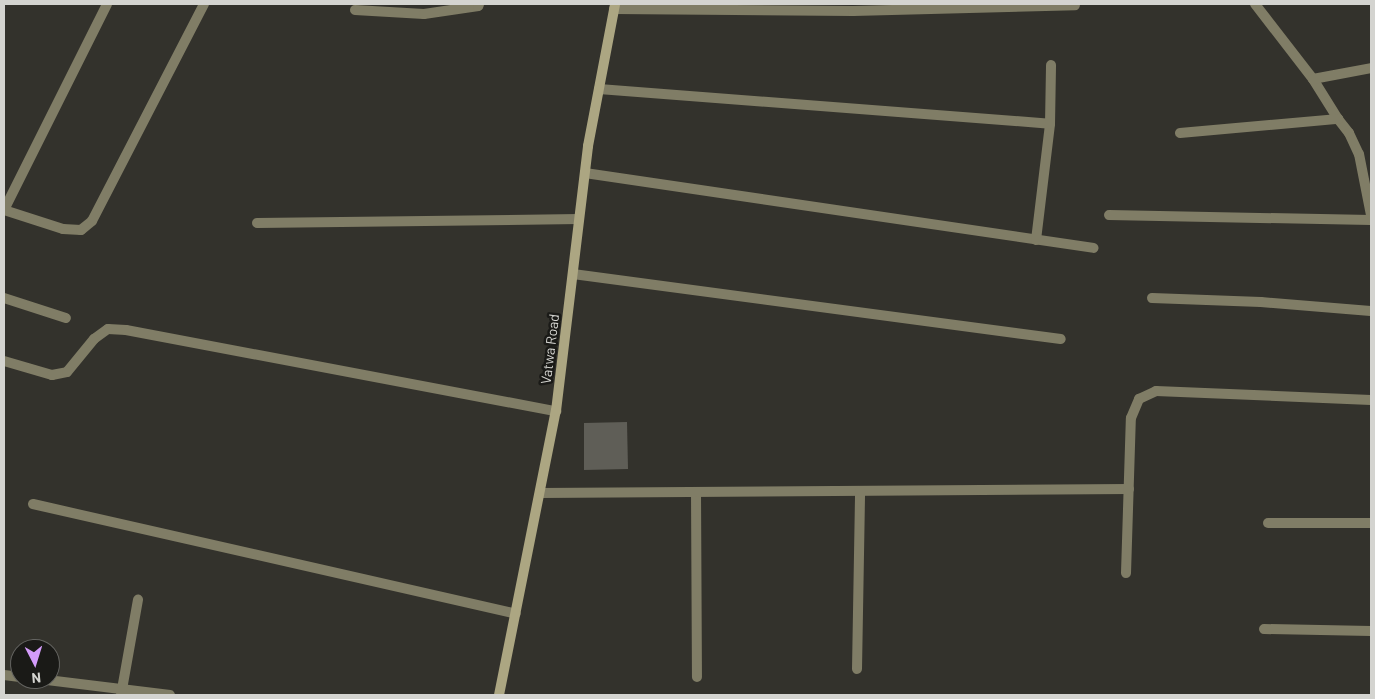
<!DOCTYPE html>
<style>
body{margin:0}
#map{position:relative;width:1375px;height:699px;overflow:hidden;background:#33322c;font-family:Barlow,sans-serif}
div>[style]{position:absolute}
.building>*{inset:0;background:#5f5e57}
.minor>*{height:10px;margin:-5px;padding:0 5px;transform-origin:5px;border-radius:5px;background:#807d66}
.secondary>*{height:10px;margin:-5px;padding:0 5px;transform-origin:5px;border-radius:5px;background:#aca682}
span{translate:-50% -50%;white-space:nowrap;text-align:center;line-height:1.15;-webkit-text-stroke:5px #1a1a17;paint-order:stroke}
.street-label{font-size:14px;color:#d4d4d0}
.frame{position:absolute;inset:0;border:5px solid #d4d4d0;pointer-events:none}
.north{position:absolute;left:10px;top:639px;width:50px;height:50px;box-sizing:border-box;background:#1a1a17;border:1px solid #646461;border-radius:50%;rotate:175deg;font-size:14px;font-weight:700;line-height:20px;text-align:center;color:#d4d4d0}
.north::after{content:'';display:block;margin:auto;width:18px;height:22px;background:#d49cfb;clip-path:polygon(50% 0,100% 100%,50% 72%,0 100%)}
</style>
<div id="map">
<div class="building">
<div style="clip-path:polygon(627px 422px,628px 469px,584px 470px,584px 423px)"></div>
</div>
<div class="minor">
<div style="left:1255px;top:4px;width:95px;rotate:52.3deg"></div>
<div style="left:1313px;top:79px;width:47px;rotate:58deg"></div>
<div style="left:1338px;top:119px;width:18px;rotate:52deg"></div>
<div style="left:1349px;top:133px;width:23px;rotate:65deg"></div>
<div style="left:1359px;top:154px;width:62px;rotate:78.9deg"></div>
<div style="left:614px;top:9px;width:239px;rotate:0.5deg"></div>
<div style="left:853px;top:11px;width:222px;rotate:-1.5deg"></div>
<div style="left:355px;top:10px;width:69px;rotate:3.3deg"></div>
<div style="left:424px;top:14px;width:55px;rotate:-8.4deg"></div>
<div style="left:478px;top:6px;width:2px;rotate:-63deg"></div>
<div style="left:1313px;top:79px;width:59px;rotate:-10.7deg"></div>
<div style="left:599px;top:89px;width:452px;rotate:4.4deg"></div>
<div style="left:1180px;top:133px;width:159px;rotate:-5.1deg"></div>
<div style="left:585px;top:173px;width:514px;rotate:8.38deg"></div>
<div style="left:4px;top:210px;width:62px;rotate:17.9deg"></div>
<div style="left:63px;top:229px;width:18px;rotate:3deg"></div>
<div style="left:81px;top:230px;width:14px;rotate:-39deg"></div>
<div style="left:92px;top:221px;width:244px;rotate:-62.7deg"></div>
<div style="left:4px;top:210px;width:230px;rotate:-63.4deg"></div>
<div style="left:1109px;top:215px;width:262px;rotate:1.1deg"></div>
<div style="left:257px;top:223px;width:322px;rotate:-0.7deg"></div>
<div style="left:1036px;top:240px;width:117px;rotate:-83.1deg"></div>
<div style="left:1050px;top:124px;width:59px;rotate:-89deg"></div>
<div style="left:573px;top:274px;width:492px;rotate:7.6deg"></div>
<div style="left:4px;top:298px;width:65px;rotate:17.9deg"></div>
<div style="left:1152px;top:298px;width:109px;rotate:2.1deg"></div>
<div style="left:1261px;top:302px;width:110px;rotate:4.7deg"></div>
<div style="left:4px;top:361px;width:50px;rotate:16.3deg"></div>
<div style="left:52px;top:375px;width:15px;rotate:-11deg"></div>
<div style="left:67px;top:372px;width:43px;rotate:-50.7deg"></div>
<div style="left:94px;top:339px;width:17px;rotate:-36deg"></div>
<div style="left:108px;top:329px;width:18px;rotate:3deg"></div>
<div style="left:126px;top:330px;width:438px;rotate:10.7deg"></div>
<div style="left:696px;top:492px;width:185px;rotate:89.7deg"></div>
<div style="left:540px;top:493px;width:589px;rotate:-0.39deg"></div>
<div style="left:33px;top:504px;width:495px;rotate:12.8deg"></div>
<div style="left:1268px;top:523px;width:103px"></div>
<div style="left:1126px;top:573px;width:155px;rotate:-88.2deg"></div>
<div style="left:1131px;top:418px;width:21px;rotate:-67deg"></div>
<div style="left:1139px;top:399px;width:19px;rotate:-25deg"></div>
<div style="left:1156px;top:391px;width:215px;rotate:2.4deg"></div>
<div style="left:1264px;top:629px;width:107px;rotate:1.1deg"></div>
<div style="left:857px;top:669px;width:178px;rotate:-89deg"></div>
<div style="left:4px;top:675px;width:16px;rotate:7deg"></div>
<div style="left:39px;top:679px;width:132px;rotate:7deg"></div>
<div style="left:121px;top:695px;width:97px;rotate:-79.9deg"></div>
</div>
<div class="secondary">
<div style="left:499px;top:695px;width:290px;rotate:-78.7deg"></div>
<div style="left:556px;top:411px;width:267px;rotate:-83.1deg"></div>
<div style="left:588px;top:146px;width:145px;rotate:-79.2deg"></div>
</div>
<div class="street-label">
<span style="left:550px;top:349px;rotate:-83deg">Vatwa Road</span>
</div>
<div class="frame"></div>
<div class="north">N</div>
</div>
